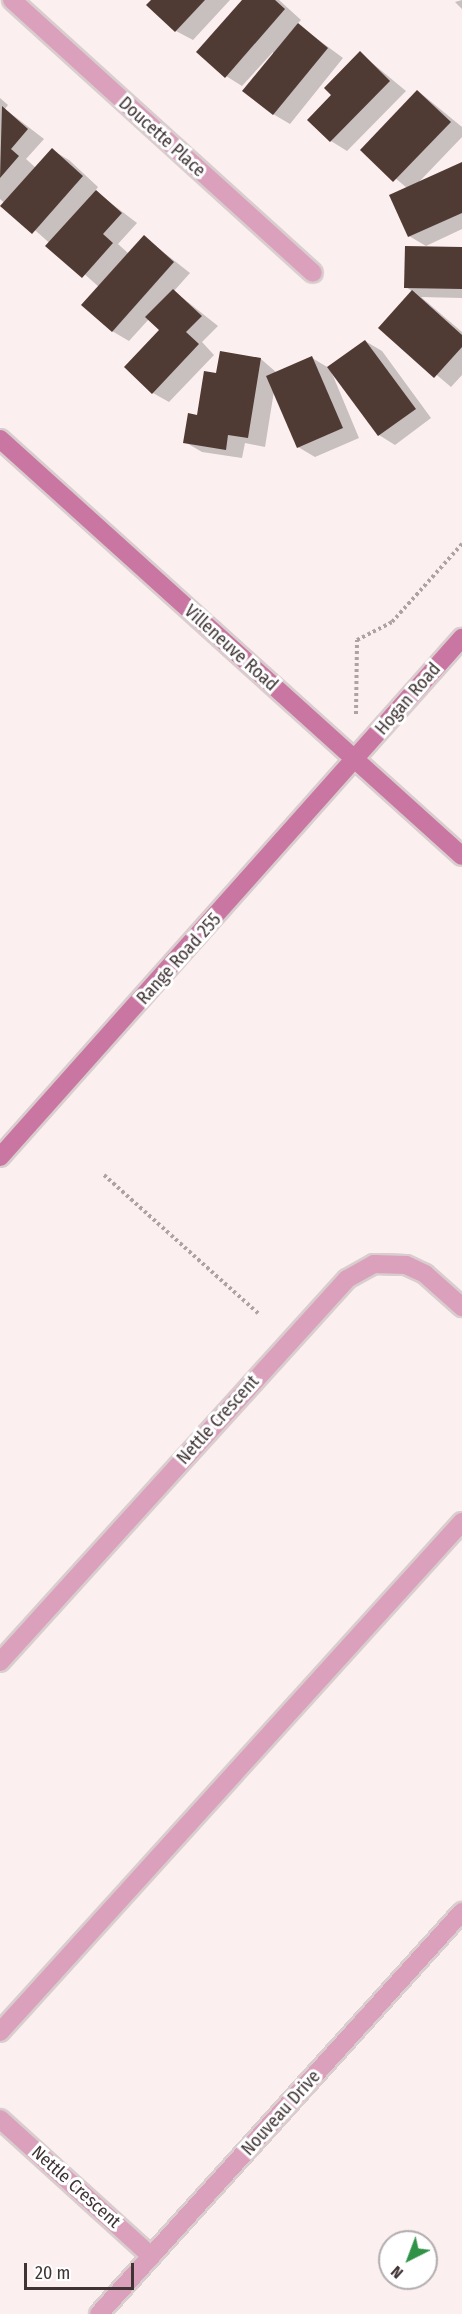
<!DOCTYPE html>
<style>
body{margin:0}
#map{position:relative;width:462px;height:2314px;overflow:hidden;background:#fbefef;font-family:"Fira Sans Condensed",sans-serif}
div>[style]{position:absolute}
.shadow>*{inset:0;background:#0003}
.building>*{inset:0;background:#503b34}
.path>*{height:4px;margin-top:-2px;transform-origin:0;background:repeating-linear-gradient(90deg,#aea2a2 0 3px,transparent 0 6px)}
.roads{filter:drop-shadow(2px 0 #d9cdcd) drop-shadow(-2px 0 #d9cdcd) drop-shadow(0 2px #d9cdcd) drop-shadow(0 -2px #d9cdcd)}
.lane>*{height:18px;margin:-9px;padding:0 9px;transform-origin:9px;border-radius:9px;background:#daa0bc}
.street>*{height:18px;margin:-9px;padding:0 9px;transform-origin:9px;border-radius:9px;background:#daa0bc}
.secondary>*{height:18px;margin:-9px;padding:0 9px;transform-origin:9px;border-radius:9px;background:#ca76a2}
span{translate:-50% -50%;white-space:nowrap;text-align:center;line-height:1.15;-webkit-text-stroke:6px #fff;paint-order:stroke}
.street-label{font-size:18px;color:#3f3334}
.north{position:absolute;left:378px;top:2230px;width:60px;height:60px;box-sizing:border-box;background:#fff;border:2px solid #b2adae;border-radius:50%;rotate:222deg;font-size:16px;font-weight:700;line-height:24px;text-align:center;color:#3f3334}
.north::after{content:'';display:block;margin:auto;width:21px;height:27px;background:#309246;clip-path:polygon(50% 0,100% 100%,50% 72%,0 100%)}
.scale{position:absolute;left:24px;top:2263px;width:110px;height:27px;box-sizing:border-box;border:3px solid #3f3334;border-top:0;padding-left:8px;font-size:18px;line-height:21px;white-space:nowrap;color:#3f3334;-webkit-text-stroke:4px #fff;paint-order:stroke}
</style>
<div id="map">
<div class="shadow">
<div style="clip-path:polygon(230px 0,193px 40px,176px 31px,151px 0)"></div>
<div style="clip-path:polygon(244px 0,279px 0,301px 20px,297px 24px,343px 58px,290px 124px,273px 114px,273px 52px,242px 86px,226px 76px)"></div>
<div style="clip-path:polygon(462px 0,462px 9px,455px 2px)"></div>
<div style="clip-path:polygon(360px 53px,406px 91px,347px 151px,331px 141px,333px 95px)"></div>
<div style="clip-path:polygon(418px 91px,462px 127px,462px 137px,418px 183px,462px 164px,462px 229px,426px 246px,409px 236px,407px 188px,362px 150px)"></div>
<div style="clip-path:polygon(0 98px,8px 105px,5px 109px,44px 139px,26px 159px,36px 168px,52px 150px,69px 160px,98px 187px,95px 191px,137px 223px,118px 244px,129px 254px,144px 237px,190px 273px,174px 291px,218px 326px,202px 342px,214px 355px,169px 402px,153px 393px,161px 330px,149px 319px,129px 341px,112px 331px,99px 287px,0 199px)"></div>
<div style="clip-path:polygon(462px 248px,462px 298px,421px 297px,462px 332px,462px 375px,451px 387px,380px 327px,412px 291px,406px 287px)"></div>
<div style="clip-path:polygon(365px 341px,382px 351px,431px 418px,395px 445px,379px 435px,331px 371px,359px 438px,315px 457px,298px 447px,274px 391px,265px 447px,245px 443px,242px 458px,202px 452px,185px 442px,218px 375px,221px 353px,261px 359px,277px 373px,312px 358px,329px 368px)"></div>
</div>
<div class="building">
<div style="clip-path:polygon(151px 0,205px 0,175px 32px,146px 5px)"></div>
<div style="clip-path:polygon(242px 0,275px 0,285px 9px,225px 78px,196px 52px)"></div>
<div style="clip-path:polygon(298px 23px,328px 48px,273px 115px,242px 91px)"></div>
<div style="clip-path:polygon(360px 51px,390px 81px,330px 142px,307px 120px,331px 95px,324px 88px)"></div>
<div style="clip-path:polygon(417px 90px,451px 122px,393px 182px,360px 150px)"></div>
<div style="clip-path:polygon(2px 106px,28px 129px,11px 149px,19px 156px,0 178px)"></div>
<div style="clip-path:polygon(52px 148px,83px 176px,32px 234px,0 206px)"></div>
<div style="clip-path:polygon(462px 162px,462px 213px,408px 237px,389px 195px)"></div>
<div style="clip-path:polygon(96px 190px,122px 213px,103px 234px,113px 243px,82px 278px,45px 246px)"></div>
<div style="clip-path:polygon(144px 235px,174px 262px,112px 332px,81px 305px)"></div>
<div style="clip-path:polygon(405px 246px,462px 247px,462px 289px,404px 288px)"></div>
<div style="clip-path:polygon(173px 289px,202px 316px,186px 332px,199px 344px,152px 394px,124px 367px,159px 330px,145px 317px)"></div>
<div style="clip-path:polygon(412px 290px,462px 335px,462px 347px,434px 378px,378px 328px)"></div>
<div style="clip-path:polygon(365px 340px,416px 409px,378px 436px,327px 367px)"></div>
<div style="clip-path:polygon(220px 351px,261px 358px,248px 438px,228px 435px,226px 450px,183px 443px,188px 413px,197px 415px,204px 371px,216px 373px)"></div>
<div style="clip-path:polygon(312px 356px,343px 428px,297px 448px,266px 376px)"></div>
</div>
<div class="path">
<div style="left:356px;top:714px;width:74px;rotate:-89.2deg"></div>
<div style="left:357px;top:640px;width:39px;rotate:-27deg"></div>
<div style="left:392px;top:622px;width:105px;rotate:-48.1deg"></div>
<div style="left:104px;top:1175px;width:207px;rotate:41.9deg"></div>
</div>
<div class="roads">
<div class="lane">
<div style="left:0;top:2032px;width:688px;rotate:-47.83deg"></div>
</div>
<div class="street">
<div style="left:12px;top:0;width:406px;rotate:42.2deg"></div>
<div style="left:0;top:1662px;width:517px;rotate:-47.82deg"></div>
<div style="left:347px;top:1279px;width:31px;rotate:-29deg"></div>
<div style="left:374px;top:1264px;width:32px;rotate:2deg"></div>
<div style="left:406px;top:1265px;width:21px;rotate:25deg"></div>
<div style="left:425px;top:1274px;width:50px;rotate:41.7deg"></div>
<div style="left:0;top:2119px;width:204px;rotate:42.2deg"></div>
<div style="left:99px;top:2314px;width:542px;rotate:-47.92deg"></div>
</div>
<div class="secondary">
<div style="left:0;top:439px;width:622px;rotate:42.07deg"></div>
<div style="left:0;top:1157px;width:695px;rotate:-48.33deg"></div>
</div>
</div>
<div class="street-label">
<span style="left:162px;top:137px;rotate:42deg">Doucette Place</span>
<span style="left:231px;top:648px;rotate:42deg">Villeneuve Road</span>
<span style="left:408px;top:699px;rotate:-49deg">Hogan Road</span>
<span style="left:179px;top:959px;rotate:-48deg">Range Road 255</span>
<span style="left:218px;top:1420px;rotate:-48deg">Nettle Crescent</span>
<span style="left:281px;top:2113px;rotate:-48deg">Nouveau Drive</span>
<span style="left:76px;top:2187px;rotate:42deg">Nettle Crescent</span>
</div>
<div class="north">N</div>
<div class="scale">20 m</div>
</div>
